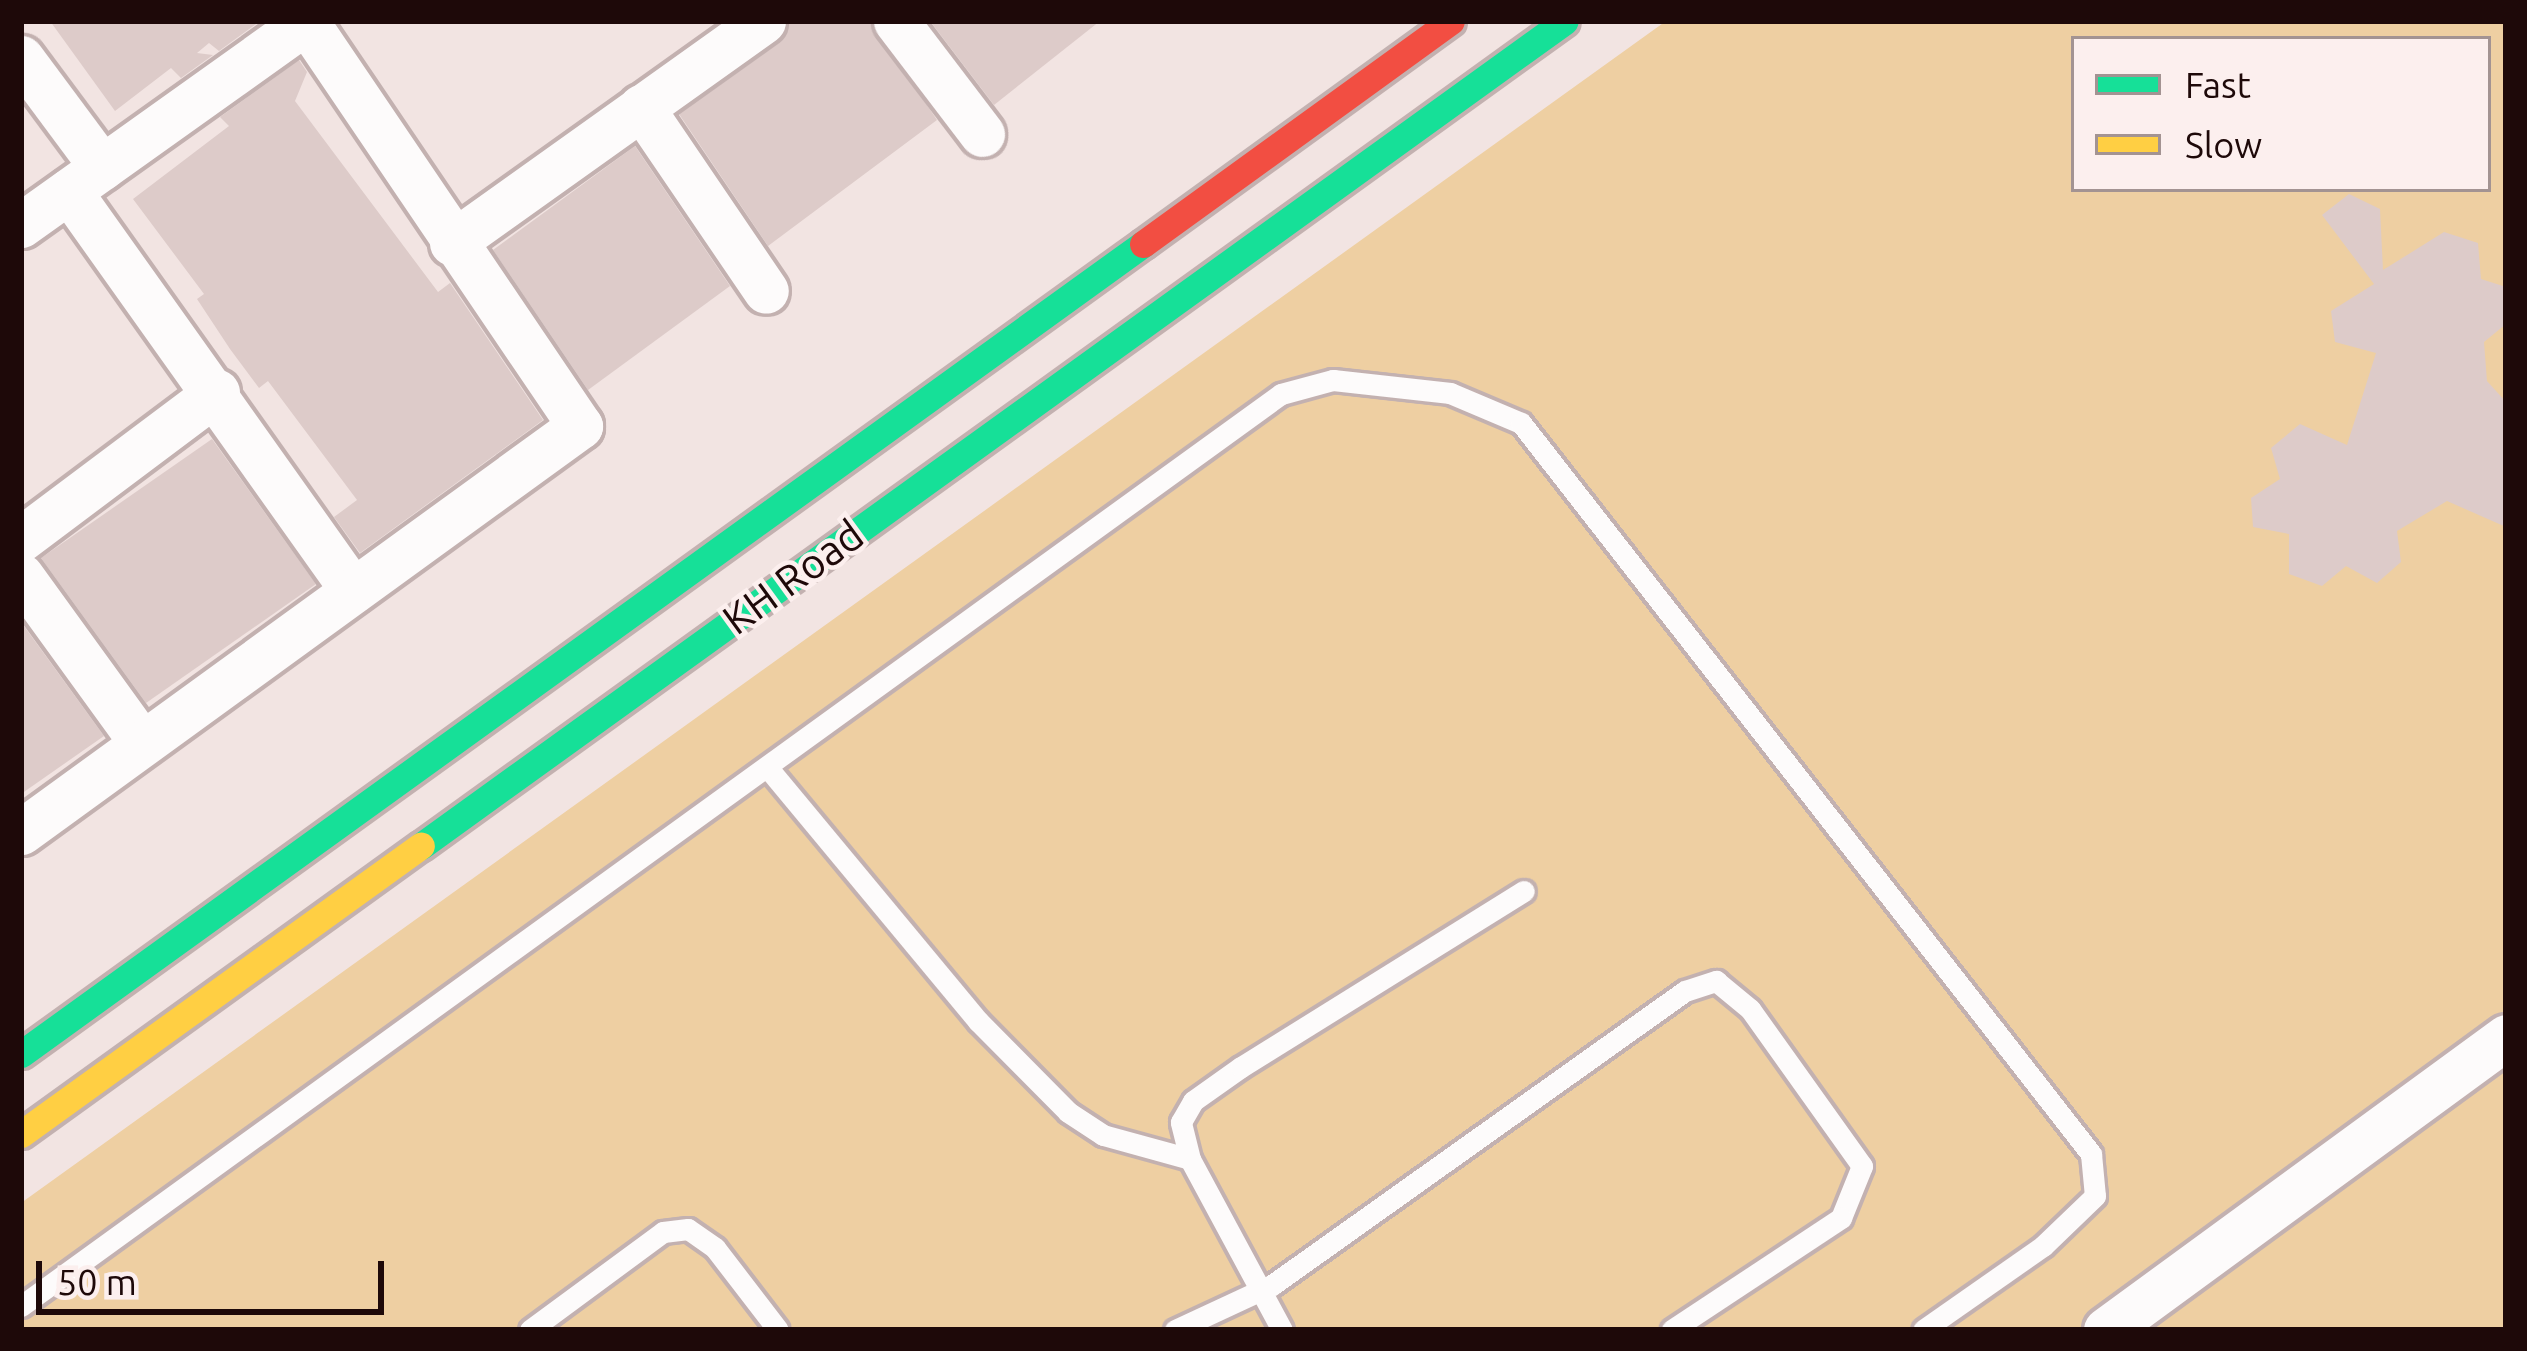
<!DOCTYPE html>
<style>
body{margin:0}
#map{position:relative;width:2527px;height:1351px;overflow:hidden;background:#f2e4e2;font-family:Ubuntu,sans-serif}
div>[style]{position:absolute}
.green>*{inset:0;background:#eecfa2}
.building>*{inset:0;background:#ddcbc9}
.roads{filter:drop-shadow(3px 0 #c3b1b0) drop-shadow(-3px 0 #c3b1b0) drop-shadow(0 3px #c3b1b0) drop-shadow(0 -3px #c3b1b0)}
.lane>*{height:21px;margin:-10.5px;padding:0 10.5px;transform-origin:10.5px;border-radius:10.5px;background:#fdfbfb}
.street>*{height:45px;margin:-22.5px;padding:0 22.5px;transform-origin:22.5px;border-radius:22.5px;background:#fdfbfb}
.fast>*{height:27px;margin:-13.5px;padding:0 13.5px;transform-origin:13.5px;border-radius:13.5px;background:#16e098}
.slow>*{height:27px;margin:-13.5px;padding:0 13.5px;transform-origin:13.5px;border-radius:13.5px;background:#ffcf43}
.jam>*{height:27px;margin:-13.5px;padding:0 13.5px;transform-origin:13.5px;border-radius:13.5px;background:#f24e42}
span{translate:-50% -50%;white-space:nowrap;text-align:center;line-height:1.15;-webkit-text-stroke:9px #fcefee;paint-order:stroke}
.street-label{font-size:42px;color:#1e0909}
.frame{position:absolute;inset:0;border:24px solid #1e0909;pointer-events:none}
.legend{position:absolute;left:2071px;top:36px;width:420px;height:156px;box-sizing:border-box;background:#fcefee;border:3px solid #a39392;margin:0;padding:15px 21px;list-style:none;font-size:36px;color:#1e0909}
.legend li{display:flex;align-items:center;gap:24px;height:60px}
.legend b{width:60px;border:3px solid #a39392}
.scale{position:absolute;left:36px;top:1261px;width:348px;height:54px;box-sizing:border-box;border:6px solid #1e0909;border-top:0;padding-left:15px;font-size:36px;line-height:42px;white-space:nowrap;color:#1e0909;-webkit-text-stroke:9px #fcefee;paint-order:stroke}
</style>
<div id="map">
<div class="green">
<div style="clip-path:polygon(evenodd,1666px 21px,2506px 21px,2506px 1330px,21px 1330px,21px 1203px,1666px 21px,2074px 39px,2488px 39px,2488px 189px,2074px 189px,2074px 39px)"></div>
</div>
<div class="building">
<div style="clip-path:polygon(50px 21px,260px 21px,219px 51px,209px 43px,197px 53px,213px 55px,181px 78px,171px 68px,115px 111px)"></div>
<div style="clip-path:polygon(790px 21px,870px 21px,937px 120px,768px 246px,679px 114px,779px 43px)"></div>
<div style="clip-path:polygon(930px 21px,1100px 21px,994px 105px)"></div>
<div style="clip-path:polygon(299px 60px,307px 72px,295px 101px,438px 292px,450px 283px,543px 420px,360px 553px,334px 517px,357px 500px,268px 381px,259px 388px,230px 349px,197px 299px,204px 294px,133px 199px,229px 126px,220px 117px)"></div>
<div style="clip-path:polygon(635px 146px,730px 286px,588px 390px,493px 250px)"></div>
<div style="clip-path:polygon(2349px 194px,2380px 209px,2383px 270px,2444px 232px,2478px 243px,2481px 279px,2506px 287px,2506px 324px,2484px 342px,2487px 381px,2506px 402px,2506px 527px,2447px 501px,2397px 531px,2401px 562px,2377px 583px,2346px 566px,2322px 586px,2289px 574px,2289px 534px,2253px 527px,2251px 498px,2280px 479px,2271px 448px,2300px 424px,2347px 445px,2376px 353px,2335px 342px,2331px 311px,2374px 284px,2322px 215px)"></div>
<div style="clip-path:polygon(212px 439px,316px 584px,146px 703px,41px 558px)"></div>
<div style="clip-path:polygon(21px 622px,104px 736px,21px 794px)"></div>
</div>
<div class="roads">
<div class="lane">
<div style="left:768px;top:768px;width:329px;rotate:50.3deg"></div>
<div style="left:978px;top:1021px;width:128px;rotate:45.3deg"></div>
<div style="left:1068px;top:1112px;width:42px;rotate:33.3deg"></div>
<div style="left:1103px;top:1135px;width:90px;rotate:15.4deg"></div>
<div style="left:21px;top:1306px;width:1555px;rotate:-35.9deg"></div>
<div style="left:1281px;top:394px;width:54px;rotate:-15.1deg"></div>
<div style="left:1333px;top:380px;width:118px;rotate:6.3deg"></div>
<div style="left:1450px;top:393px;width:77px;rotate:22.9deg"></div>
<div style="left:1521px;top:423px;width:927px;rotate:52.05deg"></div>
<div style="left:2091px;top:1154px;width:42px;rotate:84.6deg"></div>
<div style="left:2095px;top:1196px;width:72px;rotate:136.1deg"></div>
<div style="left:2043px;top:1246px;width:146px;rotate:145deg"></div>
<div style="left:530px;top:1330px;width:165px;rotate:-36.4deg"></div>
<div style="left:663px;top:1232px;width:25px;rotate:-7deg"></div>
<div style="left:688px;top:1229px;width:33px;rotate:35deg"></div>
<div style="left:715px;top:1248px;width:103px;rotate:52.5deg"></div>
<div style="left:1175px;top:1330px;width:107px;rotate:-24.9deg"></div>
<div style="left:1272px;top:1285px;width:507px;rotate:-35.45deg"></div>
<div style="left:1685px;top:991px;width:33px;rotate:-18deg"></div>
<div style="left:1716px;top:981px;width:44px;rotate:39.5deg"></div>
<div style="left:1750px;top:1009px;width:193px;rotate:54.5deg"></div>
<div style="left:1862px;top:1166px;width:56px;rotate:112deg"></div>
<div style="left:1841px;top:1218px;width:203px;rotate:146.5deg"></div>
<div style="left:1282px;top:1330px;width:194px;rotate:-118.3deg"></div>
<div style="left:1190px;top:1159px;width:38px;rotate:-104deg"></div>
<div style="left:1181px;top:1122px;width:24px;rotate:-60deg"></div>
<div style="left:1193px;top:1101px;width:59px;rotate:-35.3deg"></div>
<div style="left:1241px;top:1067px;width:333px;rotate:-31.9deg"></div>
</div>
<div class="street">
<div style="left:896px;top:21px;width:142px;rotate:52.7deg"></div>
<div style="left:21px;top:58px;width:136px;rotate:53.4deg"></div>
<div style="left:641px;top:107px;width:222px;rotate:55.8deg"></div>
<div style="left:69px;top:191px;width:490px;rotate:54.6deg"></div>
<div style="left:21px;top:225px;width:351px;rotate:-35.5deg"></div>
<div style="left:452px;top:243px;width:382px;rotate:-35.5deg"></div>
<div style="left:21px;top:539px;width:245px;rotate:-36.9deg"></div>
<div style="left:21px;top:576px;width:206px;rotate:54.1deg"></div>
<div style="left:21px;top:832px;width:691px;rotate:-35.99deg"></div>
<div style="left:580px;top:426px;width:488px;rotate:-124.1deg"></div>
<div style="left:2106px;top:1330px;width:496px;rotate:-36.2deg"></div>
</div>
<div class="fast">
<div style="left:421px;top:846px;width:1410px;rotate:-35.8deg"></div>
<div style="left:21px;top:1054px;width:1384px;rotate:-35.83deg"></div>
</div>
<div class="slow">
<div style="left:21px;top:1134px;width:493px;rotate:-35.8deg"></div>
</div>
<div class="jam">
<div style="left:1143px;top:244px;width:380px;rotate:-35.9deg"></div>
</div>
</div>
<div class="street-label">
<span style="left:793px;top:577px;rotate:-36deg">KH Road</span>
</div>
<div class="frame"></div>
<ul class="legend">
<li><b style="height:15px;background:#16e098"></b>Fast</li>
<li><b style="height:15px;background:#ffcf43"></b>Slow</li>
</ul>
<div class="scale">50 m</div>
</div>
